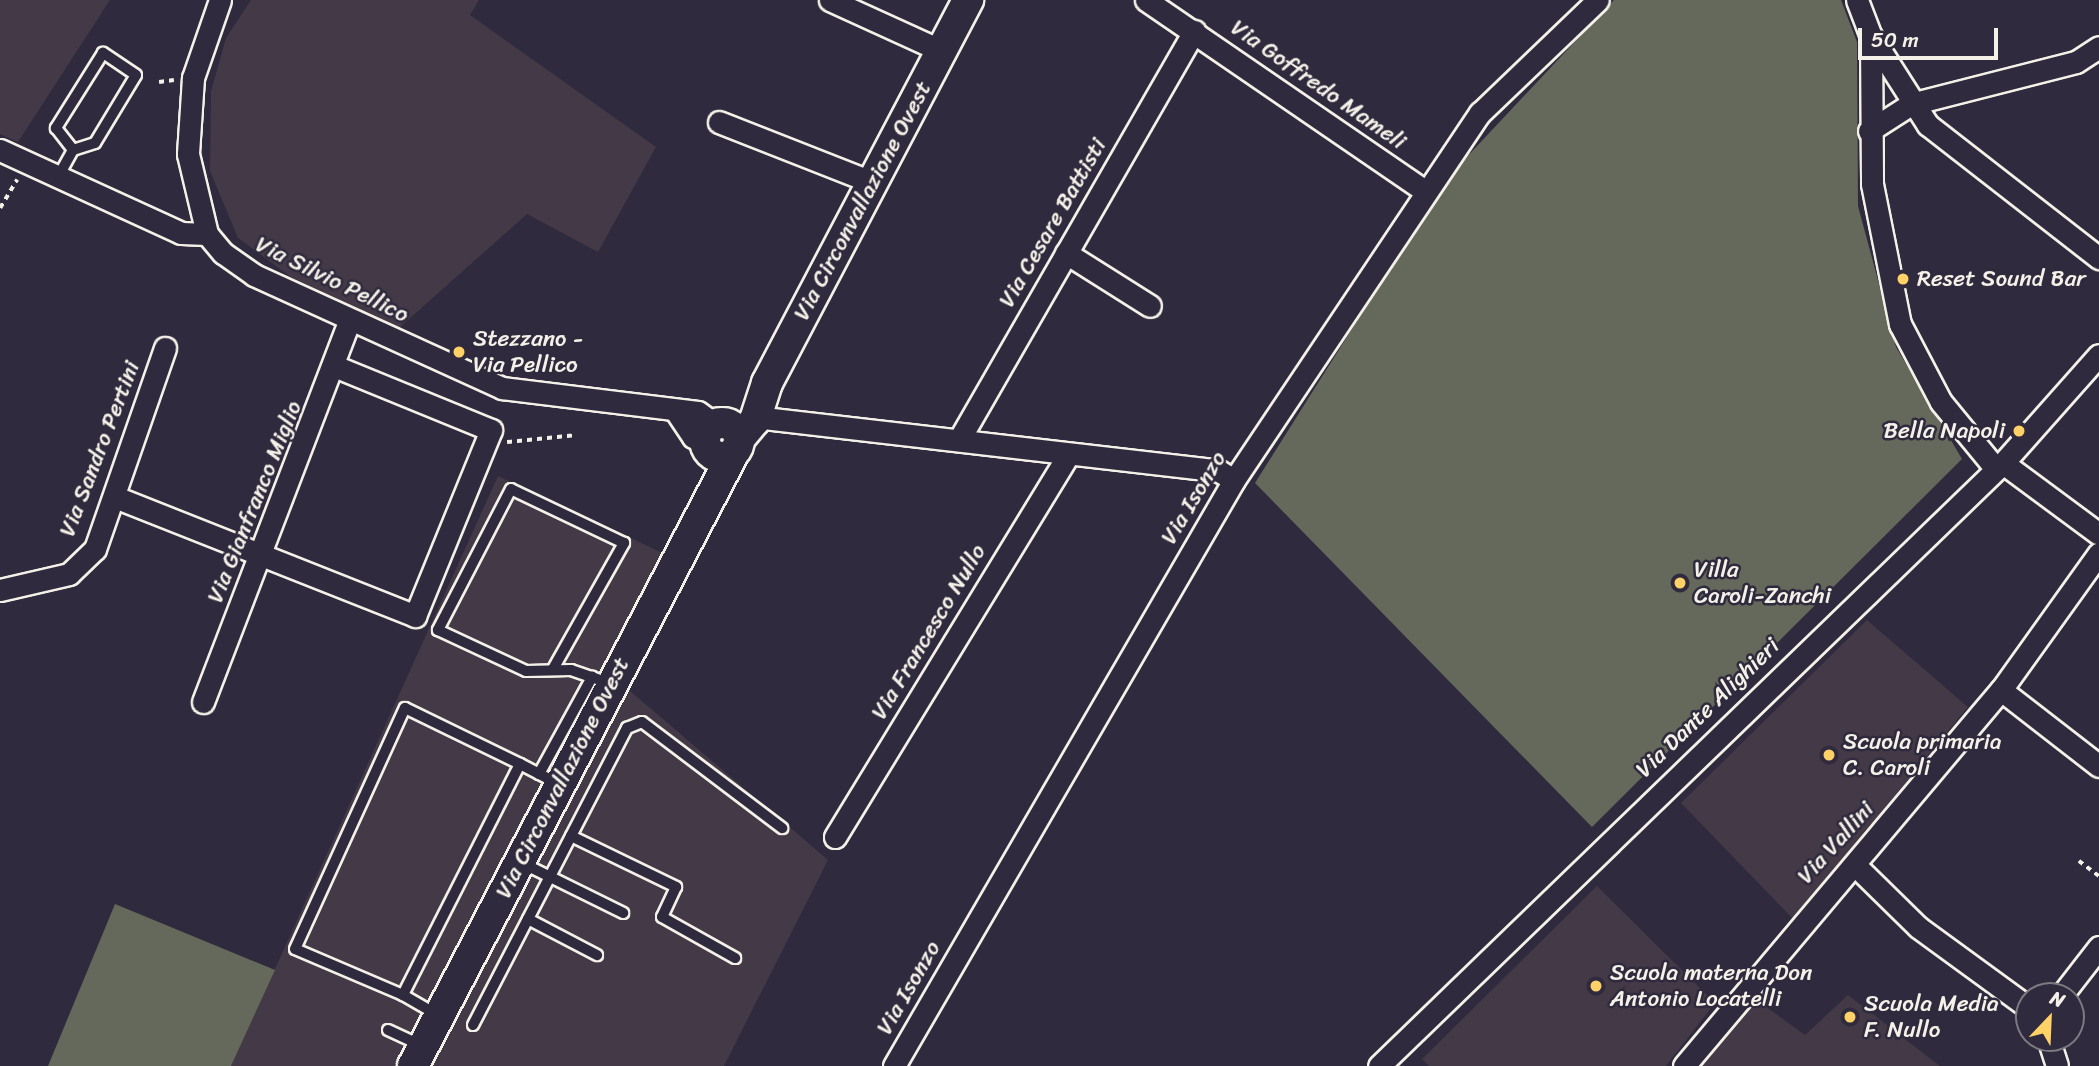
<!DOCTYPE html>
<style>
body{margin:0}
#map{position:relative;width:2099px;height:1066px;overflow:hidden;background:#2f2a3d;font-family:Sriracha,sans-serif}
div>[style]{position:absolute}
.built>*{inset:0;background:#433947}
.green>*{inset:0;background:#65695b}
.path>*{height:3.5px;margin-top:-1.75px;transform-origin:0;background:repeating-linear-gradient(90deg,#f4f1e8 0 5px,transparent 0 10px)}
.roads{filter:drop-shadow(2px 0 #f4f1e8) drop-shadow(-2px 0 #f4f1e8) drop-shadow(0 2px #f4f1e8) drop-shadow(0 -2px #f4f1e8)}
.lane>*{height:10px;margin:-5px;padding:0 5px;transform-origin:5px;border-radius:5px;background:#2f2a3d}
.street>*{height:21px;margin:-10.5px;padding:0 10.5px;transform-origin:10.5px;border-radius:10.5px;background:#2f2a3d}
.secondary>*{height:30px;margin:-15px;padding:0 15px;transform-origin:15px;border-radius:15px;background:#2f2a3d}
.secondary>.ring{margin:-15px;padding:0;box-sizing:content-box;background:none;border:30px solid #2f2a3d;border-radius:50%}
.dots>*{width:19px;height:19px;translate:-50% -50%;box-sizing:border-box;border:4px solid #2f2a3d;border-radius:50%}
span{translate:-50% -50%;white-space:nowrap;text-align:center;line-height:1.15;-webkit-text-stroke:5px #2f2a3d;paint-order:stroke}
.street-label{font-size:23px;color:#f4f1e8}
.poi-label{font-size:23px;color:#f4f1e8}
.left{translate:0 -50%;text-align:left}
.right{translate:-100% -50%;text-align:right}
.north{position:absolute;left:2015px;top:982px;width:70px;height:70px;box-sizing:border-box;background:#2f2a3d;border:2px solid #7e7a81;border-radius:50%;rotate:23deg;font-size:19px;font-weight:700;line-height:28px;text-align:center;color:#f4f1e8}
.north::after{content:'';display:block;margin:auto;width:24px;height:32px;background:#ffd166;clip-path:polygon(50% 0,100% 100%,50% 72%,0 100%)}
.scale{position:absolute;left:1858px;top:28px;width:140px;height:32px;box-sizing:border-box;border:4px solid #f4f1e8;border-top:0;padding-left:9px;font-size:21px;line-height:24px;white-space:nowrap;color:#f4f1e8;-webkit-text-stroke:5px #2f2a3d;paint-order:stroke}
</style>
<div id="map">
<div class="built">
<div style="clip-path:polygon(0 0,110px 0,18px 142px,0 134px)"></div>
<div style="clip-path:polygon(251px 0,479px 0,470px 15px,656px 147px,598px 252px,527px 214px,399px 328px,291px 277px,238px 238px,210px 171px,211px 91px,226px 38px)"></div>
<div style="clip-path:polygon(498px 476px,669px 556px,397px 1066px,231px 1066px)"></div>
<div style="clip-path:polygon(1867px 620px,1968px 707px,1793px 919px,1681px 803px)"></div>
<div style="clip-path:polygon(629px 690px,828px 860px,724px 1066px,428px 1066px)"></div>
<div style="clip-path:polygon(1597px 886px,1715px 1003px,1666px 1066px,1429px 1066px,1422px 1059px)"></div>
<div style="clip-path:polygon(1848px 995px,1940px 1066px,1699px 1066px,1754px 998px,1805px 1035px)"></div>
</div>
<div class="green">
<div style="clip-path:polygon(1614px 0,1841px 0,1857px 42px,1858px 206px,1896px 347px,1962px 459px,1592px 827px,1255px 483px,1447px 178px)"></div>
<div style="clip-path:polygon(115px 904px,275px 970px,231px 1066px,48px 1066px)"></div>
</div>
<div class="path">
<div style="left:159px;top:82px;width:15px;rotate:-8deg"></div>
<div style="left:0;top:208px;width:33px;rotate:-59deg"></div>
<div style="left:507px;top:442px;width:70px;rotate:-5.7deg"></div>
<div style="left:2079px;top:861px;width:25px;rotate:37deg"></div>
</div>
<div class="roads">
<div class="lane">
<div style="left:58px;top:177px;width:31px;rotate:-61deg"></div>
<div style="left:73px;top:150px;width:23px;rotate:-18deg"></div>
<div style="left:95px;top:143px;width:79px;rotate:-58.9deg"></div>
<div style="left:136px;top:75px;width:40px;rotate:-146deg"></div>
<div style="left:103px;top:53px;width:89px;rotate:122.1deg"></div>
<div style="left:56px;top:128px;width:28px;rotate:52deg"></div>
<div style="left:553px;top:669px;width:145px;rotate:-60.6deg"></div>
<div style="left:624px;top:543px;width:125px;rotate:-154.5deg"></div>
<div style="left:511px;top:489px;width:159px;rotate:117.4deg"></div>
<div style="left:438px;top:630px;width:97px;rotate:25deg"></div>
<div style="left:526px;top:671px;width:45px;rotate:-1.3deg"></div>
<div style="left:571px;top:670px;width:43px;rotate:18.9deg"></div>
<div style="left:520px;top:764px;width:259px;rotate:116.9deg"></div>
<div style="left:403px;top:995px;width:117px;rotate:-156.9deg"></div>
<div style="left:295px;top:949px;width:265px;rotate:-65.5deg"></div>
<div style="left:405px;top:708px;width:128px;rotate:26deg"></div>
<div style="left:520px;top:764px;width:42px;rotate:27.2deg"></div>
<div style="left:539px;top:774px;width:111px;rotate:-61.3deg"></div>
<div style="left:571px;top:836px;width:117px;rotate:25.9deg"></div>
<div style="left:676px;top:887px;width:33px;rotate:115deg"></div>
<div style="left:662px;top:917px;width:84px;rotate:29.3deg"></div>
<div style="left:522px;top:863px;width:113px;rotate:26.3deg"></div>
<div style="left:528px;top:919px;width:78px;rotate:27.6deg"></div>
<div style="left:403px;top:995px;width:38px;rotate:30deg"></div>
<div style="left:473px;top:1025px;width:335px;rotate:-62.6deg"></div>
<div style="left:627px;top:728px;width:16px;rotate:-22deg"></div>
<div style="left:642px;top:722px;width:176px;rotate:37.1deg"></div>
<div style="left:388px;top:1030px;width:35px;rotate:25deg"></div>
</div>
<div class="street">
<div style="left:220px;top:0;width:83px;rotate:109.1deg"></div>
<div style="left:193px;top:78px;width:76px;rotate:93.8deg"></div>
<div style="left:188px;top:154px;width:82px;rotate:76.6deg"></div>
<div style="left:207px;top:234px;width:25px;rotate:50deg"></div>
<div style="left:223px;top:253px;width:38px;rotate:35deg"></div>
<div style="left:254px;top:275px;width:273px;rotate:24.5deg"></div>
<div style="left:502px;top:388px;width:197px;rotate:7deg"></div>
<div style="left:698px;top:412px;width:22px;rotate:36deg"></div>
<div style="left:830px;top:0;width:123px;rotate:24.5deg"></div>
<div style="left:1146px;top:0;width:338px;rotate:34.4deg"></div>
<div style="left:1857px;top:0;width:39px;rotate:69deg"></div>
<div style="left:1871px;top:36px;width:148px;rotate:89.6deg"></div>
<div style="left:1872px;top:184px;width:143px;rotate:78.7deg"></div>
<div style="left:1900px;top:324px;width:88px;rotate:62.3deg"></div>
<div style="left:1941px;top:402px;width:87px;rotate:50.6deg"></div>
<div style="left:1871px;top:36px;width:106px;rotate:57.4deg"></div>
<div style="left:1928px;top:125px;width:217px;rotate:37.9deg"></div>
<div style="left:719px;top:122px;width:167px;rotate:21.5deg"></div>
<div style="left:1869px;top:131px;width:50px;rotate:-32.7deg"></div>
<div style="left:1911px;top:104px;width:170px;rotate:-14.3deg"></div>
<div style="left:2076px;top:62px;width:27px;rotate:-33deg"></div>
<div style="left:0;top:150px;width:199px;rotate:24.6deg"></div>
<div style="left:181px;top:233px;width:26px;rotate:2deg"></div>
<div style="left:1066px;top:253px;width:99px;rotate:32.2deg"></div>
<div style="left:677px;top:413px;width:29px;rotate:56deg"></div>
<div style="left:693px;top:437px;width:14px;rotate:25deg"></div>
<div style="left:755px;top:417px;width:467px;rotate:6.6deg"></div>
<div style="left:1219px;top:471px;width:17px;rotate:31deg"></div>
<div style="left:959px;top:440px;width:472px;rotate:-60.1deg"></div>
<div style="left:2003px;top:463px;width:119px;rotate:36.5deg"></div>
<div style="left:115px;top:497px;width:323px;rotate:21.6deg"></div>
<div style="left:415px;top:616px;width:201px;rotate:-67.8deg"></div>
<div style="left:491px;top:430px;width:166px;rotate:-157.8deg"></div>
<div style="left:0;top:590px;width:71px;rotate:-13.1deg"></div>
<div style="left:69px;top:574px;width:36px;rotate:-44deg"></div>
<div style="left:95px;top:549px;width:213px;rotate:-70.8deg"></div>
<div style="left:2001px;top:690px;width:124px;rotate:37.8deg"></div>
<div style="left:203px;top:702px;width:409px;rotate:-69deg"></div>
<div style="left:835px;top:837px;width:447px;rotate:-58.6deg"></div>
<div style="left:1855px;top:865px;width:88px;rotate:44.5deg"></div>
<div style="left:1918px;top:927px;width:137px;rotate:36.1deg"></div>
<div style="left:2061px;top:996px;width:62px;rotate:-52.2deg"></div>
<div style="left:2048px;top:1038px;width:29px;rotate:72deg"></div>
<div style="left:894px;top:1066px;width:677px;rotate:-59.88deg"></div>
<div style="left:1234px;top:480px;width:442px;rotate:-56.2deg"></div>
<div style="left:1480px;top:113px;width:163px;rotate:-43.8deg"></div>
<div style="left:1379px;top:1066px;width:868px;rotate:-44.02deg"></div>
<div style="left:2003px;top:463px;width:144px;rotate:-48.4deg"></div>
<div style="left:1684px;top:1066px;width:492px;rotate:-49.9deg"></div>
<div style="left:2001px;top:690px;width:168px;rotate:-54.4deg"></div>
</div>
<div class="secondary">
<div class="ring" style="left:705px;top:423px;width:4px;height:4px"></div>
<div style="left:739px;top:439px;width:25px;rotate:-50deg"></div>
<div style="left:755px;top:420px;width:39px;rotate:-72deg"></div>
<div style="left:767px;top:383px;width:433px;rotate:-62.3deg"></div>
<div style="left:413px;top:1066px;width:693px;rotate:-62.4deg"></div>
</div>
</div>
<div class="dots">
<div style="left:1903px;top:279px;background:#ffd166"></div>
<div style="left:459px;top:352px;background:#ffd166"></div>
<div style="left:2019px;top:431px;background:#ffd166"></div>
<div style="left:1680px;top:583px;background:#ffd166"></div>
<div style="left:1829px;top:755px;background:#ffd166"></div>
<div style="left:1596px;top:986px;background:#ffd166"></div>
<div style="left:1850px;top:1017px;background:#ffd166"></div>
</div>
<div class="street-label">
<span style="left:1318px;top:85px;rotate:35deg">Via Goffredo Mameli</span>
<span style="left:863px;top:201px;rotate:-62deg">Via Circonvallazione Ovest</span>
<span style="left:1053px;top:223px;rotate:-60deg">Via Cesare Battisti</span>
<span style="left:332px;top:280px;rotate:26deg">Via Silvio Pellico</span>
<span style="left:100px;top:449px;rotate:-69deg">Via Sandro Pertini</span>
<span style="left:1194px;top:498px;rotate:-59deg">Via Isonzo</span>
<span style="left:255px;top:502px;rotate:-68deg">Via Gianfranco Miglio</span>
<span style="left:929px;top:632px;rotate:-59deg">Via Francesco Nullo</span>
<span style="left:1708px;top:708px;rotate:-44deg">Via Dante Alighieri</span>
<span style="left:563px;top:778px;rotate:-63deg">Via Circonvallazione Ovest</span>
<span style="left:1836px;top:843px;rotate:-48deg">Via Vallini</span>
<span style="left:909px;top:988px;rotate:-60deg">Via Isonzo</span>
</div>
<div class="poi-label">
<span class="left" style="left:1917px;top:279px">Reset Sound Bar</span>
<span class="left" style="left:473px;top:352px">Stezzano -<br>Via Pellico</span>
<span class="right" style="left:2005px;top:431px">Bella Napoli</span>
<span class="left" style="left:1694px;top:583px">Villa<br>Caroli-Zanchi</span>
<span class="left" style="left:1843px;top:755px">Scuola primaria<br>C. Caroli</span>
<span class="left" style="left:1610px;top:986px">Scuola materna Don<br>Antonio Locatelli</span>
<span class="left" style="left:1864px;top:1017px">Scuola Media<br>F. Nullo</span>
</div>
<div class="north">N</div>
<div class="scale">50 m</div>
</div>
